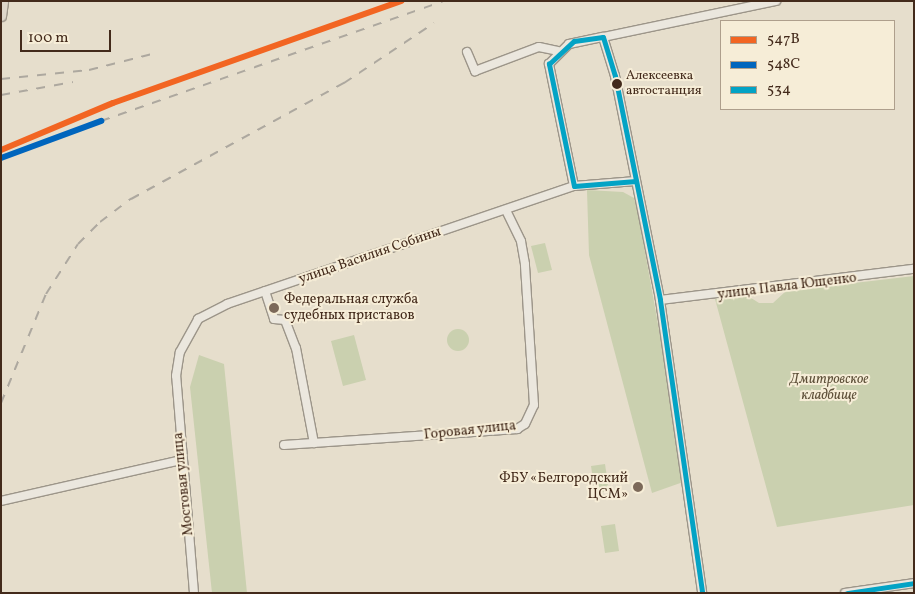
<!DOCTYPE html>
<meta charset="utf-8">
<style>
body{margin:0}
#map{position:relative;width:915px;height:594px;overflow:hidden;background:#e6decc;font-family:Vollkorn,serif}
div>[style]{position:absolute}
.green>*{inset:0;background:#cad0af}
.round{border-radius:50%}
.roads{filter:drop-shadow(1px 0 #9c9589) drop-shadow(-1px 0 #9c9589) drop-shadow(0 1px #9c9589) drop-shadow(0 -1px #9c9589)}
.minor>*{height:8px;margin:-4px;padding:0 4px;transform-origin:4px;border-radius:4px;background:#ebe7de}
.major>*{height:9px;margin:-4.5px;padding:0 4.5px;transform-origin:4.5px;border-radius:4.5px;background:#ded6c9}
.rail>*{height:2px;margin-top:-1px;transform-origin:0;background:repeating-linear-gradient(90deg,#ada89f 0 9px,transparent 0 18px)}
.bus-1>*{height:5px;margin:-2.5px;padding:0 2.5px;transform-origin:2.5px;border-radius:2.5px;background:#03a3c5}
.rail-1>*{height:6px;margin:-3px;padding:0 3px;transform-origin:3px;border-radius:3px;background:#f26522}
.rail-2>*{height:6px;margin:-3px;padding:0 3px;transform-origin:3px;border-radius:3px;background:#0065bd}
.dots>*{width:14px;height:14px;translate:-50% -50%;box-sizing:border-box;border:2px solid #f6edd7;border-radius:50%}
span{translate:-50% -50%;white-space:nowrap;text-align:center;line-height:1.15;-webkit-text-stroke:4px #f6edd7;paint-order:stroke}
.bus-label{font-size:13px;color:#432a1b}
.left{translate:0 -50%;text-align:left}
.street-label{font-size:14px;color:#432a1b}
.poi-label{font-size:14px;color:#432a1b}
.right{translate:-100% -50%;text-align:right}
.park-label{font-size:14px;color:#5f513a;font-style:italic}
.frame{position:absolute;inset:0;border:2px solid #432a1b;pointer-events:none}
.legend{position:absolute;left:720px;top:20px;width:175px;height:90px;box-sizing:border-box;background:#f6edd7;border:1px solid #ae9f8c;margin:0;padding:6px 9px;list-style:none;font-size:15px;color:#432a1b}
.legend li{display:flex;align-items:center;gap:10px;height:25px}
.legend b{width:25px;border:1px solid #ae9f8c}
.scale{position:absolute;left:20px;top:30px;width:91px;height:22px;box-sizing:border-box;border:2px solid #432a1b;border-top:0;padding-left:6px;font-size:15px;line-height:18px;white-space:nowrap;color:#432a1b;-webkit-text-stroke:4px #f6edd7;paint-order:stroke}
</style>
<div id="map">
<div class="green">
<div style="clip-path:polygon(587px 190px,623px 192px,634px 198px,639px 218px,686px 481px,652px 493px,589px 255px)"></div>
<div style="clip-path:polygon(545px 243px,552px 270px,538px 273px,531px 246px)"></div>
<div style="clip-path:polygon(914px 276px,914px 505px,777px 527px,715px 299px,748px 296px,759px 303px,773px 303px,786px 291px)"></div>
<div class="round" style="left:447px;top:329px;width:22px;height:22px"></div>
<div style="clip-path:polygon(354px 335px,366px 380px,343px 386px,331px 341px)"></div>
<div style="clip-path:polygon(199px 355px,224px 364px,247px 593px,212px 593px,190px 387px)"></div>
<div style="clip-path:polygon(605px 464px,609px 491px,595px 493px,591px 466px)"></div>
<div style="clip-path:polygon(615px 524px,619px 551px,605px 553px,601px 526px)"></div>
</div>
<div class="roads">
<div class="minor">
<div style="left:603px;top:37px;width:177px;rotate:-11.8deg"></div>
<div style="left:467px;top:52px;width:21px;rotate:67deg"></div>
<div style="left:475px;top:71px;width:68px;rotate:-20.6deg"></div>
<div style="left:539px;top:47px;width:19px;rotate:12deg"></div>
<div style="left:574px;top:186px;width:125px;rotate:-101.6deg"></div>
<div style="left:549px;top:64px;width:28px;rotate:-45deg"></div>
<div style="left:569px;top:44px;width:35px;rotate:-12deg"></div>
<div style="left:603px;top:37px;width:41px;rotate:72.9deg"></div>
<div style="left:615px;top:76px;width:228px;rotate:78.6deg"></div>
<div style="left:660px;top:300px;width:296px;rotate:81.8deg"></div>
<div style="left:265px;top:291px;width:29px;rotate:72deg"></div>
<div style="left:274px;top:319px;width:11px;rotate:5deg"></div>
<div style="left:285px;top:320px;width:30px;rotate:69deg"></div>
<div style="left:296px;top:348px;width:97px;rotate:79.3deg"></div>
<div style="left:660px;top:300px;width:256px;rotate:-7deg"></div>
<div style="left:284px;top:445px;width:234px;rotate:-3.9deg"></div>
<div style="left:517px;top:429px;width:9px;rotate:-32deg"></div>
<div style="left:525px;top:424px;width:21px;rotate:-65deg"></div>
<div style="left:534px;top:405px;width:141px;rotate:-93.7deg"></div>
<div style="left:525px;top:264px;width:23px;rotate:-100deg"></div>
<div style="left:521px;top:241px;width:34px;rotate:-116deg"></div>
<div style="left:1px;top:501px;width:186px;rotate:-12.8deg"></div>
<div style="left:194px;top:593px;width:218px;rotate:-94.7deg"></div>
<div style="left:176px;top:376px;width:24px;rotate:-81deg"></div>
<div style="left:180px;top:352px;width:38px;rotate:-61deg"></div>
<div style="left:198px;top:319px;width:33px;rotate:-27deg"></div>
<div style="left:227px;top:304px;width:367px;rotate:-18.8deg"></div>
<div style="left:574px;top:186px;width:62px;rotate:-4.6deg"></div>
<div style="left:845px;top:593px;width:70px;rotate:-8.2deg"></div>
</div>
<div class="major">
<div style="left:1px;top:16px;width:15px;rotate:-82deg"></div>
</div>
</div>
<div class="rail">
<div style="left:1px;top:79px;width:88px;rotate:-5.8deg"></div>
<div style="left:89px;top:70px;width:65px;rotate:-14.3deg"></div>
<div style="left:1px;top:95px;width:73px;rotate:-10.2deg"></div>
<div style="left:101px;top:121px;width:362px;rotate:-19.3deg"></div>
<div style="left:1px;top:403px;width:118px;rotate:-67.6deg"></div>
<div style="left:46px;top:294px;width:59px;rotate:-57.4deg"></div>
<div style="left:78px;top:244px;width:31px;rotate:-45deg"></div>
<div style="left:100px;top:222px;width:39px;rotate:-37deg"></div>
<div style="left:131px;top:199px;width:243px;rotate:-28.6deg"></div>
<div style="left:344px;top:83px;width:108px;rotate:-33.7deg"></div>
</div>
<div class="bus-1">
<div style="left:636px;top:181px;width:62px;rotate:175.4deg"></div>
<div style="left:574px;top:186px;width:125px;rotate:-101.6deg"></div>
<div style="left:549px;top:64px;width:34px;rotate:-43deg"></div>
<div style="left:574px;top:41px;width:29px;rotate:-8deg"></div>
<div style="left:603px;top:37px;width:41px;rotate:72.9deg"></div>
<div style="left:615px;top:76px;width:228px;rotate:78.6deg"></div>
<div style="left:660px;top:300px;width:296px;rotate:81.8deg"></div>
<div style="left:847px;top:593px;width:68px;rotate:-8.5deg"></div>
</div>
<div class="rail-1">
<div style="left:1px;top:150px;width:121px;rotate:-22.8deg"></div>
<div style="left:113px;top:103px;width:306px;rotate:-19.5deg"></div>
</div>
<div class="rail-2">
<div style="left:1px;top:158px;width:107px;rotate:-20.3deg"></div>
</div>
<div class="dots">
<div style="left:617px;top:84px;background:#432a1b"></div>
<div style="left:274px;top:308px;background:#7c6959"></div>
<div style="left:638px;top:487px;background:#7c6959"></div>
</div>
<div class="bus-label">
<span class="left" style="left:626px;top:84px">Алексеевка<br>автостанция</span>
</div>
<div class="street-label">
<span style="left:370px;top:256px;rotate:-19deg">улица Василия Собины</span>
<span style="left:787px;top:287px;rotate:-7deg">улица Павла Ющенко</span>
<span style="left:470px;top:431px;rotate:-6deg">Горовая улица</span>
<span style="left:184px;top:484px;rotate:-96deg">Мостовая улица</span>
</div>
<div class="poi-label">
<span class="left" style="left:284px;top:308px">Федеральная служба<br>судебных приставов</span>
<span class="right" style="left:628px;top:487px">ФБУ «Белгородский<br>ЦСМ»</span>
</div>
<div class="park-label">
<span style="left:829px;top:388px">Дмитровское<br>кладбище</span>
</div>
<div class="frame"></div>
<ul class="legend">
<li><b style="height:6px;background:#f26522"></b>547В</li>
<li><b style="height:6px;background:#0065bd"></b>548С</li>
<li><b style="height:6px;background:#03a3c5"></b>534</li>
</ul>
<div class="scale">100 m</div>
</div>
